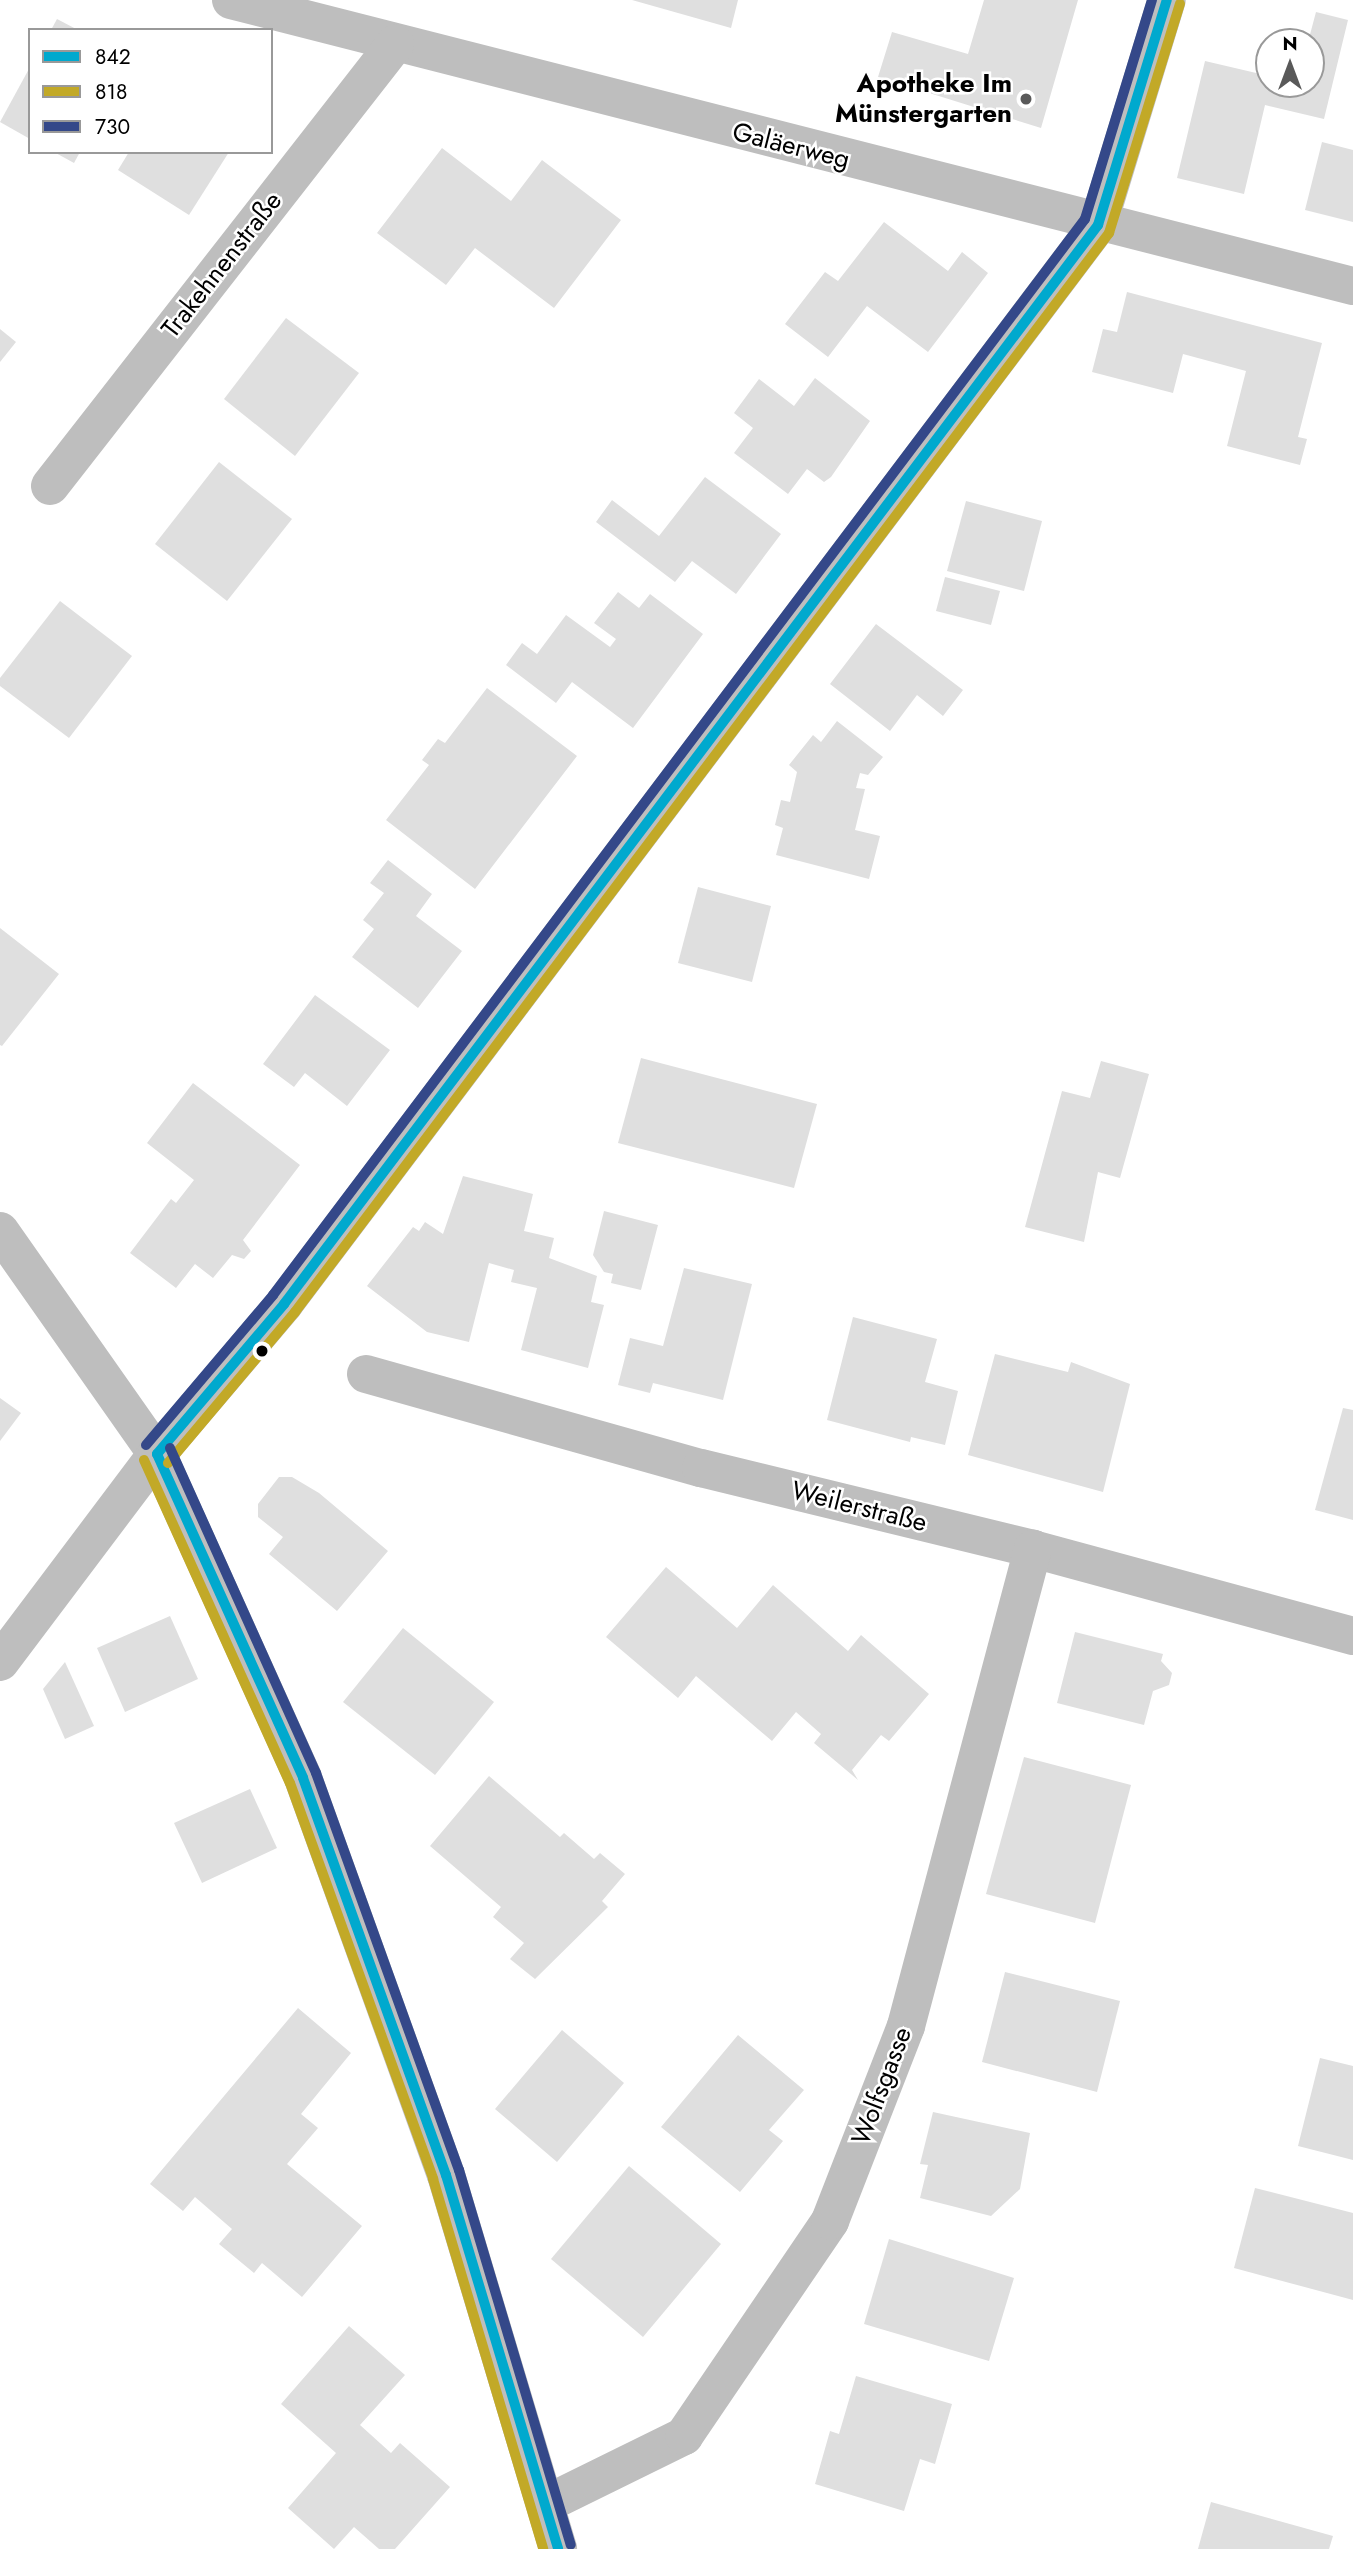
<!DOCTYPE html>
<meta charset="utf-8">
<style>
body{margin:0}
#map{position:relative;width:1353px;height:2549px;overflow:hidden;background:#fff;font-family:Jost,sans-serif}
div>[style]{position:absolute}
.building>*{inset:0;background:#dfdfdf}
.minor>*{height:38px;margin:-19px;padding:0 19px;transform-origin:19px;border-radius:19px;background:#bebebe}
.bus-1>*{height:10px;margin:-5px;padding:0 5px;transform-origin:5px;border-radius:5px;background:#00a9ce}
.bus-2>*{height:10px;margin:-5px;padding:0 5px;transform-origin:5px;border-radius:5px;background:#c2a927}
.bus-3>*{height:10px;margin:-5px;padding:0 5px;transform-origin:5px;border-radius:5px;background:#344889}
.dots>*{width:19px;height:19px;translate:-50% -50%;box-sizing:border-box;border:4px solid #fff;border-radius:50%}
span{translate:-50% -50%;white-space:nowrap;text-align:center;line-height:1.15;-webkit-text-stroke:5px #fff;paint-order:stroke}
.poi-label{font-size:26px;color:#000;font-weight:700}
.right{translate:-100% -50%;text-align:right}
.street-label{font-size:26px;color:#000}
.legend{position:absolute;left:28px;top:28px;width:245px;height:126px;box-sizing:border-box;background:#fff;border:2px solid #999;margin:0;padding:9px 12px;list-style:none;font-size:21px;color:#000}
.legend li{display:flex;align-items:center;gap:14px;height:35px}
.legend b{width:35px;border:2px solid #999}
.north{position:absolute;left:1255px;top:28px;width:70px;height:70px;box-sizing:border-box;background:#fff;border:2px solid #999;border-radius:50%;rotate:0deg;font-size:19px;font-weight:700;line-height:28px;text-align:center;color:#000}
.north::after{content:'';display:block;margin:auto;width:24px;height:32px;background:#595959;clip-path:polygon(50% 0,100% 100%,50% 72%,0 100%)}
</style>
<div id="map">
<div class="building">
<div style="clip-path:polygon(632px 0,738px 0,731px 28px)"></div>
<div style="clip-path:polygon(984px 0,1078px 0,1041px 128px,878px 77px,892px 32px,968px 54px)"></div>
<div style="clip-path:polygon(1316px 12px,1348px 20px,1324px 119px,1265px 105px,1244px 194px,1177px 178px,1205px 61px,1269px 76px,1269px 84px,1311px 84px,1308px 42px)"></div>
<div style="clip-path:polygon(57px 19px,78px 30px,51px 30px)"></div>
<div style="clip-path:polygon(30px 67px,30px 139px,0 122px)"></div>
<div style="clip-path:polygon(1322px 142px,1353px 150px,1353px 222px,1305px 210px)"></div>
<div style="clip-path:polygon(442px 148px,511px 201px,542px 160px,621px 220px,554px 308px,475px 248px,446px 285px,377px 233px)"></div>
<div style="clip-path:polygon(54px 152px,80px 152px,74px 163px)"></div>
<div style="clip-path:polygon(129px 152px,229px 152px,189px 215px,118px 170px)"></div>
<div style="clip-path:polygon(884px 222px,948px 271px,962px 252px,988px 273px,928px 352px,867px 306px,828px 357px,785px 324px,825px 272px,838px 281px)"></div>
<div style="clip-path:polygon(1127px 292px,1322px 343px,1298px 437px,1307px 439px,1300px 465px,1227px 446px,1246px 371px,1183px 354px,1173px 393px,1092px 372px,1103px 329px,1117px 332px)"></div>
<div style="clip-path:polygon(286px 318px,359px 373px,295px 456px,224px 399px)"></div>
<div style="clip-path:polygon(0 329px,16px 342px,0 362px)"></div>
<div style="clip-path:polygon(815px 378px,870px 421px,831px 477px,824px 482px,807px 469px,788px 494px,734px 453px,753px 428px,734px 413px,759px 379px,794px 406px)"></div>
<div style="clip-path:polygon(219px 462px,292px 519px,227px 601px,155px 544px)"></div>
<div style="clip-path:polygon(705px 477px,781px 534px,736px 594px,692px 561px,675px 582px,596px 522px,612px 500px,659px 536px)"></div>
<div style="clip-path:polygon(966px 501px,1042px 521px,1024px 591px,947px 571px)"></div>
<div style="clip-path:polygon(945px 577px,1000px 591px,991px 625px,936px 611px)"></div>
<div style="clip-path:polygon(618px 592px,639px 608px,650px 594px,703px 634px,633px 728px,572px 682px,556px 703px,506px 665px,522px 643px,537px 654px,566px 615px,610px 647px,616px 639px,594px 623px)"></div>
<div style="clip-path:polygon(60px 601px,132px 656px,69px 738px,0 686px,0 678px)"></div>
<div style="clip-path:polygon(876px 624px,963px 690px,943px 716px,917px 695px,890px 731px,830px 684px)"></div>
<div style="clip-path:polygon(487px 688px,577px 756px,475px 889px,386px 820px,429px 765px,422px 760px,438px 739px,445px 743px)"></div>
<div style="clip-path:polygon(837px 721px,883px 757px,868px 775px,860px 773px,856px 788px,865px 789px,855px 830px,880px 836px,869px 879px,776px 855px,783px 828px,775px 825px,781px 800px,790px 802px,797px 772px,789px 765px,813px 735px,821px 742px)"></div>
<div style="clip-path:polygon(388px 860px,432px 894px,416px 916px,462px 951px,418px 1008px,352px 957px,374px 929px,363px 920px,384px 893px,370px 883px)"></div>
<div style="clip-path:polygon(698px 887px,771px 906px,752px 982px,678px 963px)"></div>
<div style="clip-path:polygon(0 928px,59px 974px,2px 1046px,0 1045px)"></div>
<div style="clip-path:polygon(315px 995px,390px 1050px,347px 1106px,305px 1073px,294px 1087px,263px 1064px)"></div>
<div style="clip-path:polygon(641px 1058px,817px 1104px,794px 1188px,618px 1143px)"></div>
<div style="clip-path:polygon(1101px 1061px,1149px 1074px,1120px 1178px,1098px 1172px,1084px 1242px,1025px 1227px,1062px 1091px,1090px 1098px)"></div>
<div style="clip-path:polygon(193px 1083px,300px 1165px,243px 1240px,251px 1251px,244px 1259px,232px 1255px,213px 1278px,195px 1264px,176px 1288px,130px 1253px,171px 1199px,176px 1203px,194px 1180px,147px 1143px)"></div>
<div style="clip-path:polygon(463px 1176px,533px 1194px,524px 1231px,554px 1238px,549px 1258px,597px 1276px,591px 1302px,604px 1305px,588px 1368px,521px 1350px,537px 1288px,511px 1282px,514px 1270px,489px 1263px,469px 1342px,427px 1332px,367px 1286px,413px 1227px,419px 1231px,425px 1222px,443px 1234px)"></div>
<div style="clip-path:polygon(604px 1211px,658px 1225px,641px 1290px,611px 1283px,613px 1274px,604px 1272px,593px 1255px)"></div>
<div style="clip-path:polygon(684px 1268px,752px 1284px,723px 1400px,653px 1383px,650px 1393px,618px 1385px,630px 1338px,663px 1346px)"></div>
<div style="clip-path:polygon(853px 1317px,937px 1339px,925px 1382px,958px 1391px,945px 1445px,911px 1437px,910px 1442px,827px 1420px)"></div>
<div style="clip-path:polygon(995px 1354px,1068px 1372px,1071px 1362px,1130px 1384px,1103px 1492px,968px 1455px)"></div>
<div style="clip-path:polygon(0 1398px,21px 1413px,0 1441px)"></div>
<div style="clip-path:polygon(1343px 1408px,1353px 1410px,1353px 1520px,1315px 1510px)"></div>
<div style="clip-path:polygon(279px 1477px,292px 1477px,319px 1493px,388px 1551px,337px 1611px,269px 1554px,283px 1537px,258px 1517px,258px 1504px)"></div>
<div style="clip-path:polygon(666px 1567px,737px 1628px,773px 1585px,848px 1651px,861px 1635px,929px 1694px,889px 1741px,881px 1735px,852px 1770px,858px 1780px,814px 1743px,821px 1734px,796px 1712px,772px 1741px,696px 1676px,678px 1698px,606px 1637px)"></div>
<div style="clip-path:polygon(170px 1616px,198px 1679px,125px 1712px,97px 1648px)"></div>
<div style="clip-path:polygon(403px 1628px,494px 1702px,435px 1775px,343px 1702px)"></div>
<div style="clip-path:polygon(1075px 1632px,1163px 1654px,1161px 1661px,1172px 1673px,1169px 1685px,1153px 1691px,1144px 1725px,1057px 1703px)"></div>
<div style="clip-path:polygon(65px 1662px,94px 1726px,65px 1739px,43px 1689px)"></div>
<div style="clip-path:polygon(1024px 1757px,1131px 1785px,1095px 1923px,986px 1894px)"></div>
<div style="clip-path:polygon(489px 1776px,560px 1837px,564px 1833px,594px 1859px,600px 1853px,625px 1874px,602px 1901px,608px 1907px,535px 1979px,510px 1959px,524px 1943px,493px 1917px,501px 1907px,430px 1846px)"></div>
<div style="clip-path:polygon(250px 1789px,277px 1848px,202px 1883px,174px 1823px)"></div>
<div style="clip-path:polygon(1005px 1972px,1120px 2001px,1097px 2092px,982px 2062px)"></div>
<div style="clip-path:polygon(298px 2008px,351px 2053px,301px 2114px,318px 2128px,287px 2164px,362px 2226px,302px 2297px,262px 2263px,254px 2273px,219px 2244px,232px 2229px,195px 2197px,183px 2211px,150px 2184px)"></div>
<div style="clip-path:polygon(562px 2030px,624px 2083px,557px 2162px,495px 2109px)"></div>
<div style="clip-path:polygon(738px 2035px,804px 2090px,769px 2130px,783px 2141px,740px 2192px,661px 2127px)"></div>
<div style="clip-path:polygon(1320px 2058px,1353px 2066px,1353px 2160px,1298px 2146px)"></div>
<div style="clip-path:polygon(933px 2112px,1030px 2133px,1020px 2189px,991px 2216px,920px 2198px,928px 2165px,920px 2164px)"></div>
<div style="clip-path:polygon(629px 2166px,721px 2244px,643px 2337px,551px 2259px)"></div>
<div style="clip-path:polygon(1255px 2188px,1353px 2213px,1353px 2300px,1234px 2268px)"></div>
<div style="clip-path:polygon(889px 2239px,1014px 2278px,989px 2361px,864px 2324px)"></div>
<div style="clip-path:polygon(349px 2326px,405px 2375px,360px 2425px,391px 2453px,400px 2443px,450px 2487px,395px 2549px,379px 2549px,354px 2527px,334px 2549px,288px 2508px,336px 2453px,281px 2404px)"></div>
<div style="clip-path:polygon(856px 2376px,952px 2404px,935px 2464px,920px 2459px,904px 2511px,815px 2484px,830px 2431px,839px 2434px)"></div>
<div style="clip-path:polygon(1211px 2502px,1333px 2536px,1329px 2549px,1198px 2549px)"></div>
</div>
<div class="minor">
<div style="left:231px;top:0;width:1158px;rotate:14.3deg"></div>
<div style="left:50px;top:486px;width:561px;rotate:-52.03deg"></div>
<div style="left:0;top:1231px;width:273px;rotate:54.9deg"></div>
<div style="left:157px;top:1454px;width:355px;rotate:65.7deg"></div>
<div style="left:303px;top:1778px;width:422px;rotate:70.2deg"></div>
<div style="left:446px;top:2175px;width:390px;rotate:73.3deg"></div>
<div style="left:366px;top:1374px;width:348px;rotate:15.7deg"></div>
<div style="left:701px;top:1468px;width:342px;rotate:13.7deg"></div>
<div style="left:1033px;top:1549px;width:332px;rotate:15.2deg"></div>
<div style="left:0;top:1662px;width:261px;rotate:-53deg"></div>
<div style="left:157px;top:1454px;width:197px;rotate:-49.7deg"></div>
<div style="left:284px;top:1304px;width:1352px;rotate:-52.97deg"></div>
<div style="left:1098px;top:225px;width:235px;rotate:-73deg"></div>
<div style="left:546px;top:2504px;width:154px;rotate:-26.2deg"></div>
<div style="left:684px;top:2436px;width:260px;rotate:-55.8deg"></div>
<div style="left:830px;top:2221px;width:209px;rotate:-68.7deg"></div>
<div style="left:906px;top:2026px;width:494px;rotate:-75.1deg"></div>
</div>
<div class="bus-1">
<div style="left:157px;top:1454px;width:197px;rotate:-49.7deg"></div>
<div style="left:284px;top:1304px;width:1352px;rotate:-52.97deg"></div>
<div style="left:1098px;top:225px;width:235px;rotate:-73deg"></div>
<div style="left:157px;top:1454px;width:355px;rotate:65.7deg"></div>
<div style="left:303px;top:1778px;width:422px;rotate:70.2deg"></div>
<div style="left:446px;top:2175px;width:390px;rotate:73.3deg"></div>
</div>
<div class="bus-2">
<div style="left:144px;top:1460px;width:354px;rotate:65.7deg"></div>
<div style="left:290px;top:1783px;width:421px;rotate:70.1deg"></div>
<div style="left:433px;top:2179px;width:386px;rotate:73.4deg"></div>
<div style="left:168px;top:1463px;width:197px;rotate:-49.9deg"></div>
<div style="left:295px;top:1312px;width:1352px;rotate:-52.97deg"></div>
<div style="left:1109px;top:233px;width:240px;rotate:-72.8deg"></div>
</div>
<div class="bus-3">
<div style="left:146px;top:1445px;width:197px;rotate:-49.7deg"></div>
<div style="left:273px;top:1295px;width:1348px;rotate:-52.96deg"></div>
<div style="left:1085px;top:219px;width:229px;rotate:-73deg"></div>
<div style="left:170px;top:1448px;width:356px;rotate:65.8deg"></div>
<div style="left:316px;top:1773px;width:422px;rotate:70.2deg"></div>
<div style="left:459px;top:2170px;width:391px;rotate:73.4deg"></div>
</div>
<div class="dots">
<div style="left:1026px;top:99px;background:#595959"></div>
<div style="left:262px;top:1351px;background:#000"></div>
</div>
<div class="poi-label">
<span class="right" style="left:1012px;top:99px">Apotheke Im<br>Münstergarten</span>
</div>
<div class="street-label">
<span style="left:791px;top:146px;rotate:14deg">Galäerweg</span>
<span style="left:222px;top:265px;rotate:-52deg">Trakehnenstraße</span>
<span style="left:859px;top:1507px;rotate:14deg">Weilerstraße</span>
<span style="left:882px;top:2086px;rotate:-69deg">Wolfsgasse</span>
</div>
<ul class="legend">
<li><b style="height:9px;background:#00a9ce"></b>842</li>
<li><b style="height:9px;background:#c2a927"></b>818</li>
<li><b style="height:9px;background:#344889"></b>730</li>
</ul>
<div class="north">N</div>
</div>
